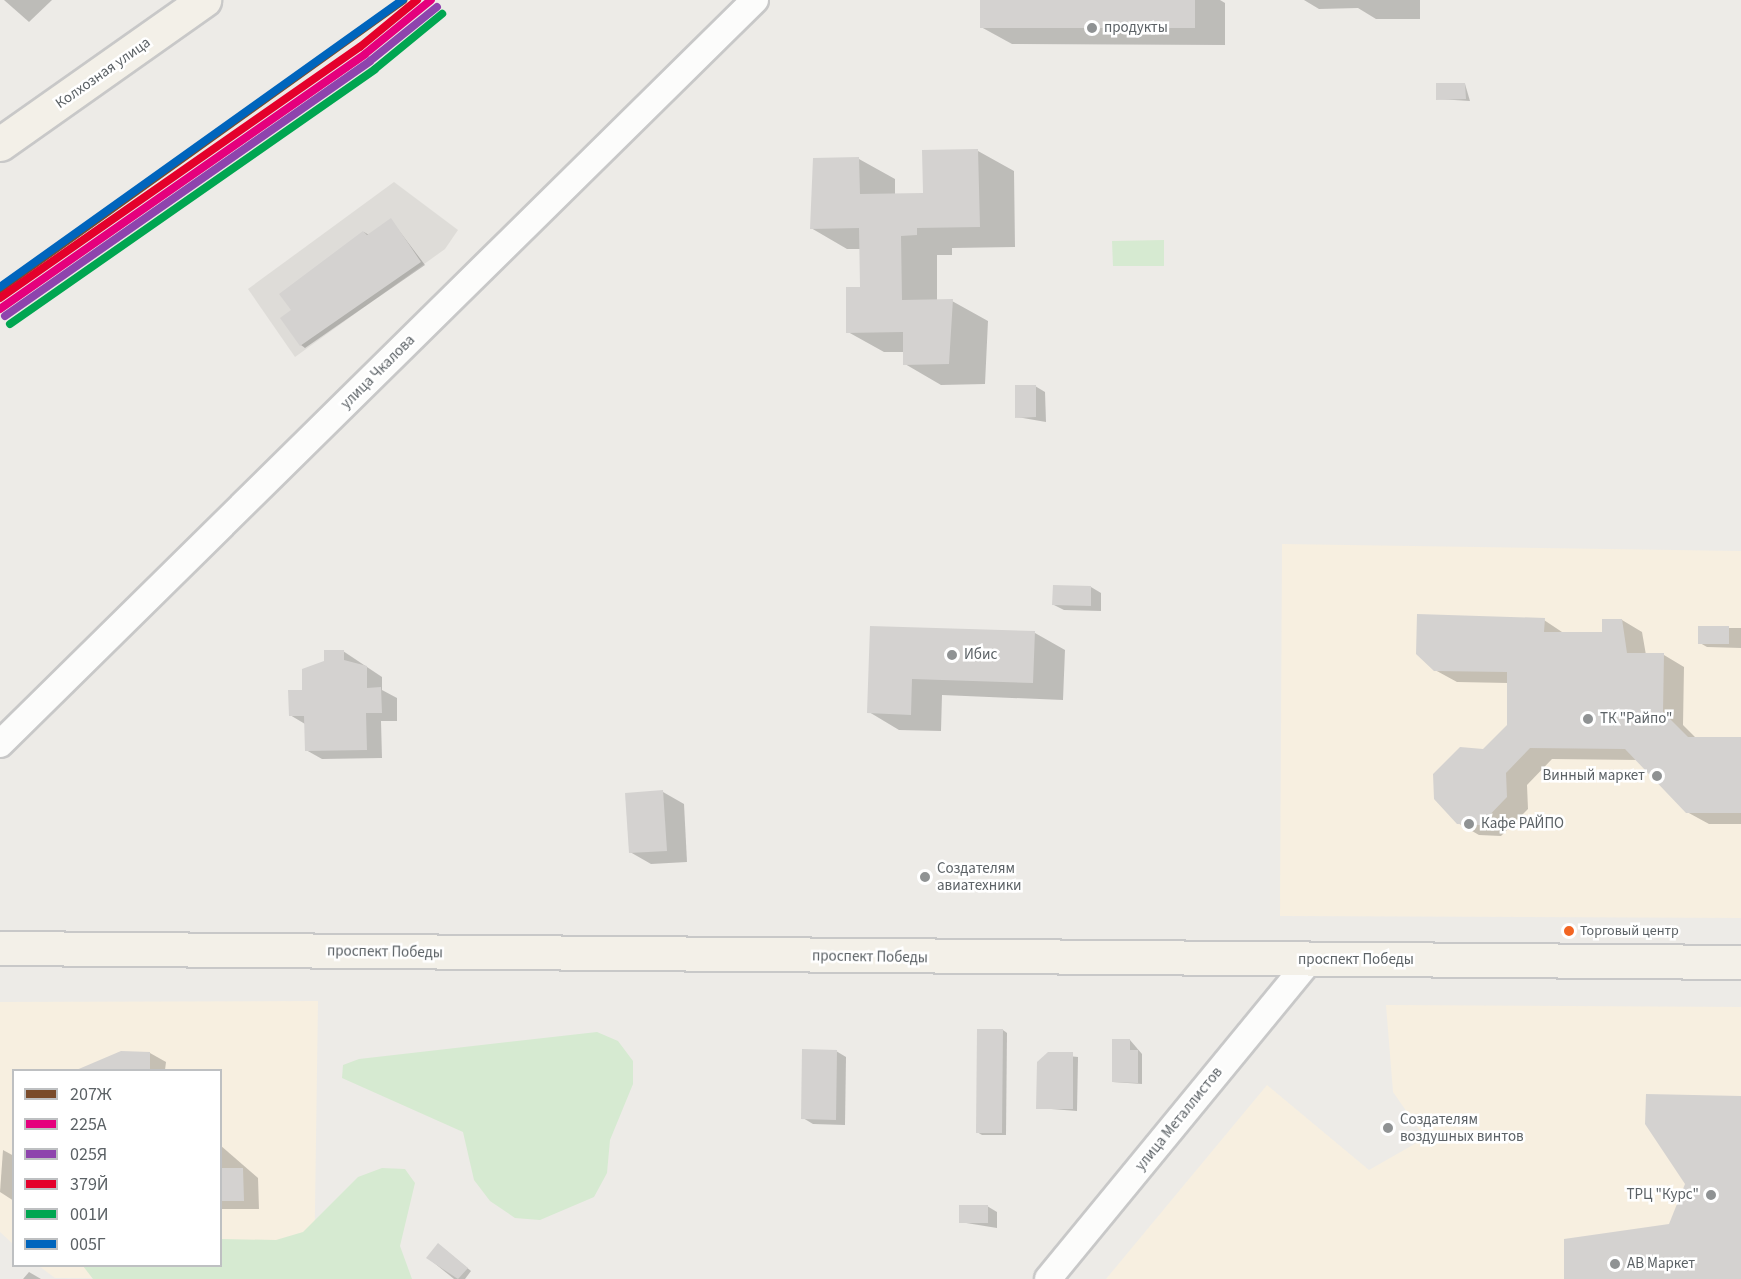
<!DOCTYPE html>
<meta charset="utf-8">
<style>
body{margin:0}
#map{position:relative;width:1741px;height:1279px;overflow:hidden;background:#edebe7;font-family:"Source Sans 3",sans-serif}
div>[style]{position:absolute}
.commercial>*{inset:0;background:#f7efe0}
.industrial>*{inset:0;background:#dedcd8}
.green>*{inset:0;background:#d6ead1}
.shadow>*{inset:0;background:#0003}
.building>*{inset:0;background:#d4d2d0}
.roads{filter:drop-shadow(2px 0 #c8c8c8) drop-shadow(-2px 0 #c8c8c8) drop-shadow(0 2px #c8c8c8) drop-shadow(0 -2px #c8c8c8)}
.minor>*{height:26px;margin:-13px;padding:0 13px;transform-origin:13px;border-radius:13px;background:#fcfcfb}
.major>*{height:33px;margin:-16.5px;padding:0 16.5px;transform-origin:16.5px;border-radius:16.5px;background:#f3f0e8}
.rail-1>*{height:8px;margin:-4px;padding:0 4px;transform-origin:4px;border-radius:4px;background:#7a4b2a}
.rail-2>*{height:8px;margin:-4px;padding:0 4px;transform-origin:4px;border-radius:4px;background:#e5007d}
.rail-3>*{height:8px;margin:-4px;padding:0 4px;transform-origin:4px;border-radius:4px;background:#8e44ad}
.rail-4>*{height:8px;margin:-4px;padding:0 4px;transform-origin:4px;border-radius:4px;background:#e4002b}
.rail-5>*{height:8px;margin:-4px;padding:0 4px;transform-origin:4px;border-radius:4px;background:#00a651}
.rail-6>*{height:8px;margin:-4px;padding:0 4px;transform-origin:4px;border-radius:4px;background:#0065bd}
.dots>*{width:16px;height:16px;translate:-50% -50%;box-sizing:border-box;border:3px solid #fff;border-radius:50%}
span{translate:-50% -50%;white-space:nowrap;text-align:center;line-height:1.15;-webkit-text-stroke:5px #fff;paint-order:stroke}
.bus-label{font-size:14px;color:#5c6266}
.left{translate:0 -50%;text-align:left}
.poi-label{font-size:15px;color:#5c6266}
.right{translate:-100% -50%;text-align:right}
.street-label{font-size:15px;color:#5c6266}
.legend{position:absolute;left:12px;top:1069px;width:210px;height:198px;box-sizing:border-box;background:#fff;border:2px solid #bec0c2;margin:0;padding:8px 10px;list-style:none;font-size:18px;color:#5c6266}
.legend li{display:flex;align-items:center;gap:12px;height:30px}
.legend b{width:30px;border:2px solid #bec0c2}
</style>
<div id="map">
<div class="commercial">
<div style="clip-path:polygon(1282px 544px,1741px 551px,1741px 918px,1280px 916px)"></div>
<div style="clip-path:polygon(318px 1001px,314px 1279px,55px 1278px,39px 1266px,220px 1266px,220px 1070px,14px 1070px,13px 1244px,0 1232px,0 1002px)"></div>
<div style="clip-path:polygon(1386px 1005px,1741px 1007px,1741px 1279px,1106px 1279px,1267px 1085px,1369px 1170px,1425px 1138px,1393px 1092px)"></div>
</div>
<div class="industrial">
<div style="clip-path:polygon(394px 182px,458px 230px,445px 249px,295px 357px,248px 289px)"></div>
</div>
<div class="green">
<div style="clip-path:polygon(1164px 240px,1164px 266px,1113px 266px,1112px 241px)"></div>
<div style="clip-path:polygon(597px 1032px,618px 1041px,633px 1061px,633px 1084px,610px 1140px,607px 1173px,594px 1197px,540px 1220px,515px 1218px,490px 1201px,474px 1180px,463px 1132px,342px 1078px,343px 1065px,359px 1059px)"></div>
<div style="clip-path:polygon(382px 1168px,405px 1169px,415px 1183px,400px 1246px,412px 1279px,93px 1279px,83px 1266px,220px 1266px,221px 1239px,276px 1240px,303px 1232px,358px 1177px)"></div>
</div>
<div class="shadow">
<div style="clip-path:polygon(4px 0,52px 0,29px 22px)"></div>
<div style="clip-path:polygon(981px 0,1220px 0,1225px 3px,1225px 45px,1012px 44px,981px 27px)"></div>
<div style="clip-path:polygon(1304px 0,1420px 0,1420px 19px,1376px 19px,1358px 8px,1319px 9px)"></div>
<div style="clip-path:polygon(1465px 84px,1470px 101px,1438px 99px)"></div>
<div style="clip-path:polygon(978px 151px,1014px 171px,1015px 247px,952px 248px,952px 255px,937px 255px,937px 301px,952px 301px,988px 321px,985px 384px,941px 385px,905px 364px,905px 352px,884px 352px,848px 332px,862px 288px,861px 249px,847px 249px,811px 228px,859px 159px,895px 179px,895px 195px,924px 194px)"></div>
<div style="clip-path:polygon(391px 220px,425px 265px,305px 348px,301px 345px,293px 310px,364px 232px,369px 235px)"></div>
<div style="clip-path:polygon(1035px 386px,1045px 392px,1046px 422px,1017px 417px)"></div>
<div style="clip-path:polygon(1091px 587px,1101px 593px,1101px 611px,1064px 610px,1054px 605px)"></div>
<div style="clip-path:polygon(1544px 620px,1565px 634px,1604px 634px,1622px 620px,1642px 632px,1646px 655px,1664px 655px,1684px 667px,1683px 725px,1697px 739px,1741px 739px,1741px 824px,1709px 824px,1687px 812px,1638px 760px,1552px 759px,1527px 785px,1528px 809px,1501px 836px,1479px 835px,1458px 823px,1484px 750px,1508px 726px,1508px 683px,1457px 682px,1435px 670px)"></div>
<div style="clip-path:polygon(872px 627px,1035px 633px,1065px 650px,1063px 700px,942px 695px,941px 731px,899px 730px,869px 712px)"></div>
<div style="clip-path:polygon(1700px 628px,1741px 628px,1741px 648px,1707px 647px,1700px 643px)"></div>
<div style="clip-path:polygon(343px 651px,382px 677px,382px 690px,397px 698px,397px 721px,381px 721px,382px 758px,322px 759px,306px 750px,305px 724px,290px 715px,326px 662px)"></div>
<div style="clip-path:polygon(663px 792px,684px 804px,687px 862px,651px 864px,630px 852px)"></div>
<div style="clip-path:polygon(1003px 1030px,1007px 1033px,1006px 1135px,982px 1135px,977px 1132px)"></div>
<div style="clip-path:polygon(1130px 1040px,1142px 1054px,1142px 1084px,1113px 1082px)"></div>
<div style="clip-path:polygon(836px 1051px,846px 1057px,845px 1125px,813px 1124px,803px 1118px)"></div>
<div style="clip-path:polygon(121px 1052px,150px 1053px,166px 1062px,165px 1070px,101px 1070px)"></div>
<div style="clip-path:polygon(1048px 1054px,1078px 1057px,1077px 1111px,1038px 1108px)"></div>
<div style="clip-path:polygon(220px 1145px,258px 1178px,259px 1209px,220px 1209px)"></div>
<div style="clip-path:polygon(3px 1150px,14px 1156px,14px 1201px,0 1192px)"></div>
<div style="clip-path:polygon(987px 1206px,997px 1212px,997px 1228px,960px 1222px)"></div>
<div style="clip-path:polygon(443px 1248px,471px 1271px,465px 1279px,454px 1279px,428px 1258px)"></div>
<div style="clip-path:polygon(29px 1272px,41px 1279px,23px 1279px)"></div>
</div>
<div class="building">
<div style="clip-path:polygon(980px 0,1195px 0,1195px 28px,980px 28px)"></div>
<div style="clip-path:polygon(1436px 83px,1465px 83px,1466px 99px,1436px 100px)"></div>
<div style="clip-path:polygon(978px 149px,980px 227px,917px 228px,917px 235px,901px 236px,902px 300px,953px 299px,949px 364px,903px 365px,903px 332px,846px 333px,846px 287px,860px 287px,859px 228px,810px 229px,813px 158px,859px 157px,860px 194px,923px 193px,922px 150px)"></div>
<div style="clip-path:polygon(391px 218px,421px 262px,300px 346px,280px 318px,291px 310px,279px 294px,363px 231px,367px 235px)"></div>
<div style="clip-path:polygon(1015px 385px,1036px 385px,1036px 417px,1015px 418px)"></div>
<div style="clip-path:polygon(1053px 585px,1091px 586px,1091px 606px,1052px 605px)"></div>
<div style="clip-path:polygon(1417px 614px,1545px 618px,1544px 632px,1602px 632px,1602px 619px,1622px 619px,1627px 653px,1664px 653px,1663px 712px,1688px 737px,1741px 737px,1741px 813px,1686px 813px,1625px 749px,1530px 748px,1506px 773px,1507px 797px,1480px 825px,1457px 824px,1434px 799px,1433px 774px,1460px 747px,1483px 749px,1507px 725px,1507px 672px,1434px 671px,1416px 654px)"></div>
<div style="clip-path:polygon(870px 626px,1035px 631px,1033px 683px,912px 679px,911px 715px,867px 713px)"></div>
<div style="clip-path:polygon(1698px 626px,1729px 626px,1729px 644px,1698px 644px)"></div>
<div style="clip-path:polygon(324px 650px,344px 650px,344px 660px,367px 666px,367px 688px,381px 687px,382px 713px,366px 713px,367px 750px,305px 751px,304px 716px,289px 716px,288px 690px,302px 690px,302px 669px,324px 661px)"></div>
<div style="clip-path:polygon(663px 790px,667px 851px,629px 853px,625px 793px)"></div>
<div style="clip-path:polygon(977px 1029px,1003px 1029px,1002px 1133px,976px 1133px)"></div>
<div style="clip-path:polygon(1112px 1039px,1130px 1039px,1130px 1050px,1138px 1050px,1138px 1083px,1112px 1082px)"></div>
<div style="clip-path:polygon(802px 1049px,837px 1050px,836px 1120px,801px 1119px)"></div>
<div style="clip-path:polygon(121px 1051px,150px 1052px,150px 1071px,74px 1071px)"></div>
<div style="clip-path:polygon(1048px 1052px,1073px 1052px,1073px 1109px,1036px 1109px,1037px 1062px)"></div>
<div style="clip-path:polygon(1646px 1094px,1741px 1096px,1741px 1279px,1564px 1279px,1564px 1239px,1669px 1224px,1685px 1184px,1645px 1124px)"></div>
<div style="clip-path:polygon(220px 1168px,243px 1168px,244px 1201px,220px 1201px)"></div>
<div style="clip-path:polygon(959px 1205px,988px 1205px,988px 1223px,959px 1223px)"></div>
<div style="clip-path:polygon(438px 1243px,468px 1268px,458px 1279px,426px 1258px)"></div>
</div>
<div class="roads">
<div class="minor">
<div style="left:0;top:744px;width:1060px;rotate:-44.58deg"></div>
<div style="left:1048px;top:1279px;width:414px;rotate:-50.6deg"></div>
</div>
<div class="major">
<div style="left:0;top:144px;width:250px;rotate:-35.2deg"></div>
<div style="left:0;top:948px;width:1741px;rotate:0.46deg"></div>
</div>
</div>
<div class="rail-1">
<div style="left:0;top:289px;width:496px;rotate:-35.6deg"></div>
</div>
<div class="rail-2">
<div style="left:0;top:309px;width:445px;rotate:-34.9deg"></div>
<div style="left:365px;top:54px;width:85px;rotate:-39.3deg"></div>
</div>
<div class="rail-3">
<div style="left:5px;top:316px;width:445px;rotate:-34.9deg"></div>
<div style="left:370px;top:61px;width:86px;rotate:-38.9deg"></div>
</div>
<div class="rail-4">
<div style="left:0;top:298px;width:439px;rotate:-34.9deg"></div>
<div style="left:360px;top:47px;width:74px;rotate:-39.5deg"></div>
</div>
<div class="rail-5">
<div style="left:10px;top:324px;width:445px;rotate:-34.9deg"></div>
<div style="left:375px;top:69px;width:87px;rotate:-39.4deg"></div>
</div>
<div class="rail-6">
<div style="left:0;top:287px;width:495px;rotate:-35.5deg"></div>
</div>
<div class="dots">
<div style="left:1092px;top:28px;background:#8f9293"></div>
<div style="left:952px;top:655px;background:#8f9293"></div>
<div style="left:1588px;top:719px;background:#8f9293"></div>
<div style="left:1657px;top:776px;background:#8f9293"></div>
<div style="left:1469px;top:824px;background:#8f9293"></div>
<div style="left:925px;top:877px;background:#8f9293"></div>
<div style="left:1569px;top:931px;background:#f26522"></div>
<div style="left:1388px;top:1128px;background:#8f9293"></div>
<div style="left:1711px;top:1195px;background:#8f9293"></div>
<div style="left:1615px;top:1264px;background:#8f9293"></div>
</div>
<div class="bus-label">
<span class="left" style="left:1580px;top:931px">Торговый центр</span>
</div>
<div class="poi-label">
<span class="left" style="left:1104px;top:28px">продукты</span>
<span class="left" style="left:964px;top:655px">Ибис</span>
<span class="left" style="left:1600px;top:719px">ТК "Райпо"</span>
<span class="right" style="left:1645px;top:776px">Винный маркет</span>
<span class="left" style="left:1481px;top:824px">Кафе РАЙПО</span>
<span class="left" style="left:937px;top:877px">Создателям<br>авиатехники</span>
<span class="left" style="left:1400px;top:1128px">Создателям<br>воздушных винтов</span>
<span class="right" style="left:1699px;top:1195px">ТРЦ "Курс"</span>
<span class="left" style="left:1627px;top:1264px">АВ Маркет</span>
</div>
<div class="street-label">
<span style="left:103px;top:73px;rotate:-35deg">Колхозная улица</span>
<span style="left:378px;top:372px;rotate:-45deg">улица Чкалова</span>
<span style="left:385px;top:952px;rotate:1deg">проспект Победы</span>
<span style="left:870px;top:957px;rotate:1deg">проспект Победы</span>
<span style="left:1356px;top:960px">проспект Победы</span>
<span style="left:1179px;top:1119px;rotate:-51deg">улица Металлистов</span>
</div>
<ul class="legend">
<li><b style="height:8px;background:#7a4b2a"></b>207Ж</li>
<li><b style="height:8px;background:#e5007d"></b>225А</li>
<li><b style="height:8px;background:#8e44ad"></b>025Я</li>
<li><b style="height:8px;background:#e4002b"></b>379Й</li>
<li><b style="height:8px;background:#00a651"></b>001И</li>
<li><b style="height:8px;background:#0065bd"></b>005Г</li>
</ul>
</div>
